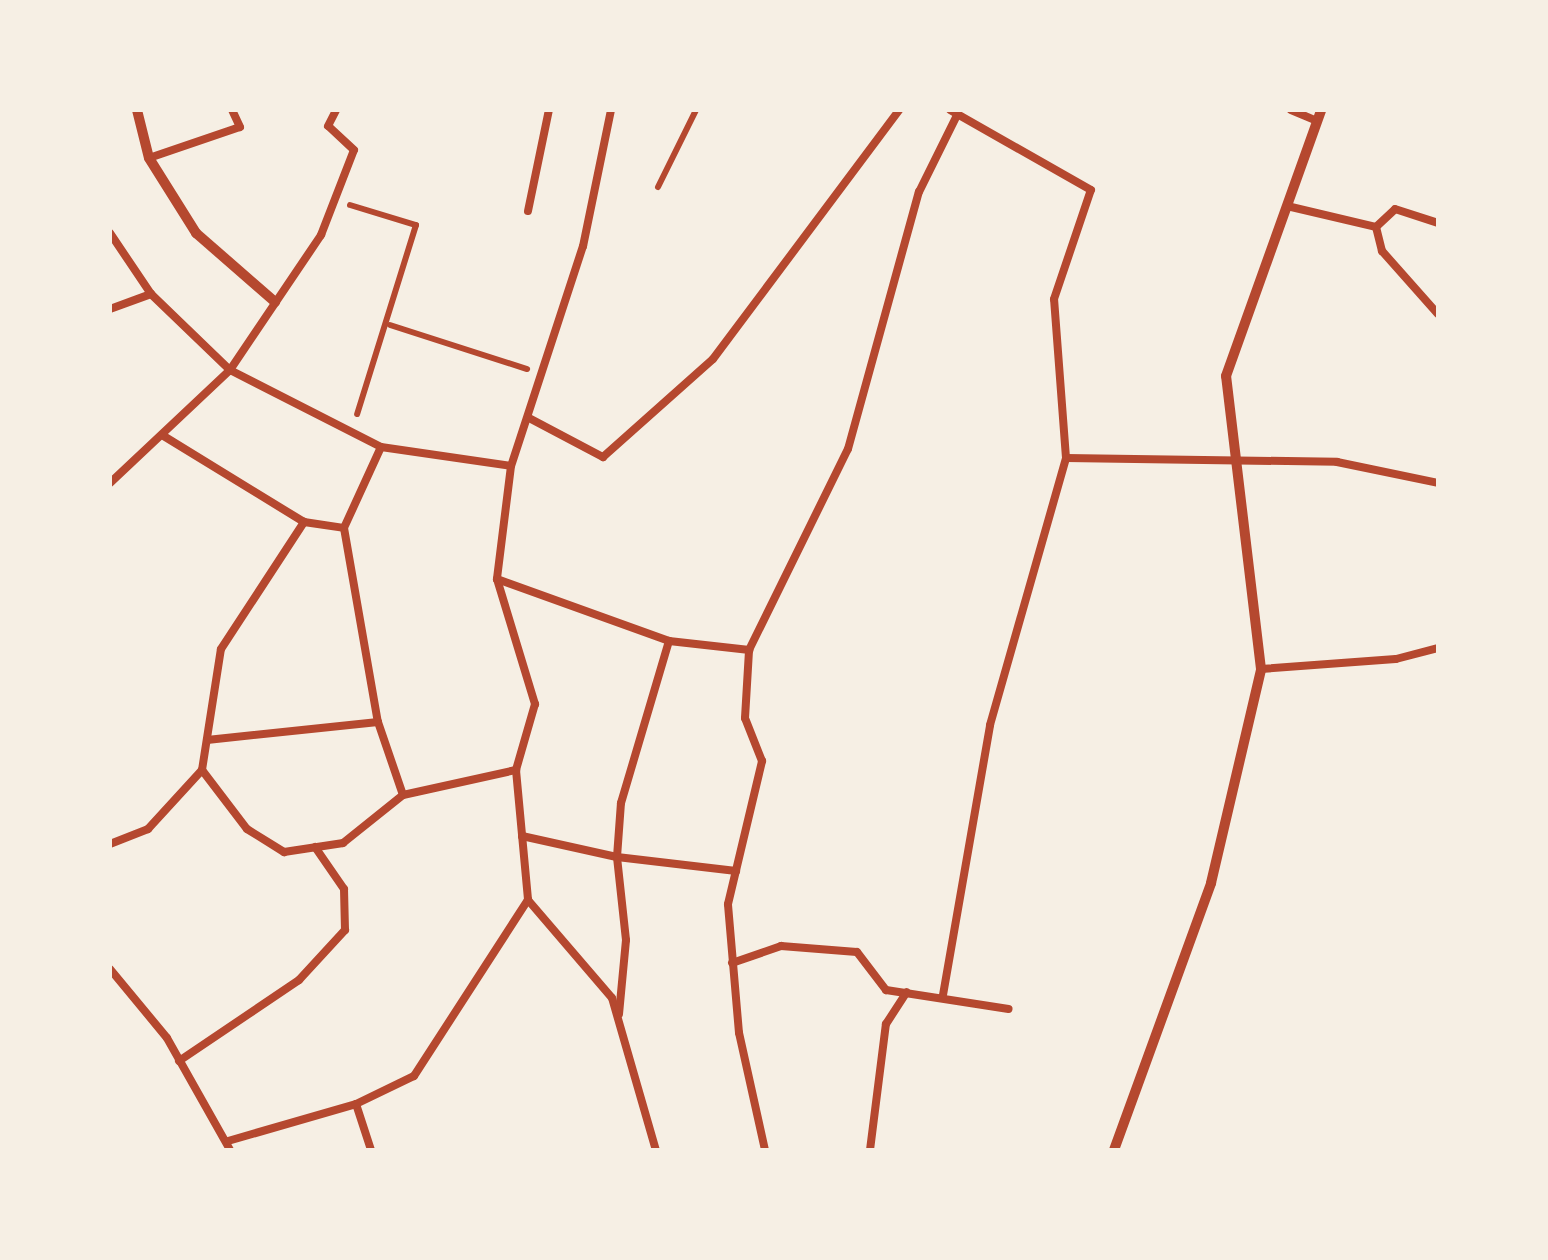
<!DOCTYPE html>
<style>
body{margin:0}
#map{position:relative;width:1548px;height:1260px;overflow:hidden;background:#f6efe4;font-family:"Alegreya Sans",sans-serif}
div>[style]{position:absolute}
.path>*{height:6px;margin:-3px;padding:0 3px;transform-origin:3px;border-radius:3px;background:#b5482f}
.service>*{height:8px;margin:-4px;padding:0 4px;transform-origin:4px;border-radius:4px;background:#b5482f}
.minor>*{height:10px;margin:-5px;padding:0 5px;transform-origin:5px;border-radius:5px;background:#b5482f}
span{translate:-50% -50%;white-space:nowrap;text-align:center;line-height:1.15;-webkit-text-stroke:10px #f6efe4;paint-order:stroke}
.frame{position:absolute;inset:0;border:112px solid #f6efe4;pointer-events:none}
</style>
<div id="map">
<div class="path">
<div style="left:658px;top:187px;width:86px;rotate:-63.7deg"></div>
<div style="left:350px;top:205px;width:69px;rotate:16.9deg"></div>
<div style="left:416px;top:225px;width:198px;rotate:107.3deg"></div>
<div style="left:390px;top:325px;width:144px;rotate:17.8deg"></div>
</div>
<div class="service">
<div style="left:611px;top:110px;width:139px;rotate:101.6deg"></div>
<div style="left:583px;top:246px;width:231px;rotate:108.1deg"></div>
<div style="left:511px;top:466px;width:114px;rotate:97.1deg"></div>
<div style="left:497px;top:579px;width:131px;rotate:73.1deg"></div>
<div style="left:535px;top:704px;width:69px;rotate:106.1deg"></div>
<div style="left:516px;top:770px;width:131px;rotate:84.7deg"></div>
<div style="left:528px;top:900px;width:129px;rotate:49.4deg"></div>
<div style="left:612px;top:998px;width:158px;rotate:73.9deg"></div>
<div style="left:1291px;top:110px;width:28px;rotate:23deg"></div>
<div style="left:149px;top:158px;width:96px;rotate:-18.8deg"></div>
<div style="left:240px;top:127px;width:19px;rotate:-115deg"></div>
<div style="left:1287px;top:206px;width:91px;rotate:13.3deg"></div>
<div style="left:1376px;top:227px;width:26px;rotate:-43deg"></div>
<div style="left:1395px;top:209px;width:45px;rotate:18deg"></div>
<div style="left:528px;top:211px;width:103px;rotate:-78.3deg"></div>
<div style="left:1376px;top:227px;width:25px;rotate:76deg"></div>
<div style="left:1382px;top:251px;width:84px;rotate:48.4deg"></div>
<div style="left:110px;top:233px;width:73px;rotate:56.1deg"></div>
<div style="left:151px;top:294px;width:110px;rotate:43.9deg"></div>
<div style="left:230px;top:370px;width:169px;rotate:27deg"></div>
<div style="left:381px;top:447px;width:131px;rotate:8.3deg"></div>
<div style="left:110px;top:309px;width:44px;rotate:-20.1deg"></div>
<div style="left:529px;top:418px;width:84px;rotate:27.8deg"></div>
<div style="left:603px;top:457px;width:147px;rotate:-41.7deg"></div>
<div style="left:713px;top:359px;width:311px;rotate:-53.2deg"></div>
<div style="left:162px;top:435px;width:167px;rotate:31.5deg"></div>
<div style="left:304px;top:522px;width:40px;rotate:8.5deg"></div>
<div style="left:381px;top:447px;width:89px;rotate:114.6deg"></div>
<div style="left:344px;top:528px;width:197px;rotate:80.1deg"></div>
<div style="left:378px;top:722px;width:77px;rotate:71.1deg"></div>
<div style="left:1066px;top:458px;width:271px;rotate:0.8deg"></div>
<div style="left:1337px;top:462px;width:103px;rotate:11.7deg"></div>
<div style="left:110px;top:483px;width:165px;rotate:-43.3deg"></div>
<div style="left:230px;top:370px;width:163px;rotate:-56deg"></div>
<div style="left:321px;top:235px;width:91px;rotate:-68.8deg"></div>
<div style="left:354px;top:150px;width:35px;rotate:-137deg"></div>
<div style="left:328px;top:126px;width:18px;rotate:-63deg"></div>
<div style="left:497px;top:579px;width:183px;rotate:19.8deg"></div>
<div style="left:669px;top:641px;width:81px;rotate:6.4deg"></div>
<div style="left:1261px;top:669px;width:135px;rotate:-4.2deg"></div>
<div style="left:1396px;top:659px;width:43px;rotate:-14.7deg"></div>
<div style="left:207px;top:740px;width:172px;rotate:-6deg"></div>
<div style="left:202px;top:770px;width:74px;rotate:52.7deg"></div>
<div style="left:247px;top:829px;width:44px;rotate:31.9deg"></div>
<div style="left:284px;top:852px;width:60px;rotate:-8.7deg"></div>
<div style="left:343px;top:843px;width:77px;rotate:-38.7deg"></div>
<div style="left:403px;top:795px;width:116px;rotate:-12.5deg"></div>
<div style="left:522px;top:836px;width:97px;rotate:12.5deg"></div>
<div style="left:617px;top:857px;width:120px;rotate:6.7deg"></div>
<div style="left:110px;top:844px;width:41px;rotate:-21.5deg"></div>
<div style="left:148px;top:829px;width:80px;rotate:-47.5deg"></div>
<div style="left:202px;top:770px;width:122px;rotate:-81.1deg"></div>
<div style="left:221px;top:649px;width:152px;rotate:-56.8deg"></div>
<div style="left:732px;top:963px;width:52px;rotate:-19.1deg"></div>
<div style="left:781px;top:946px;width:76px;rotate:4.5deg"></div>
<div style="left:857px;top:952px;width:48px;rotate:52.7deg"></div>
<div style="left:886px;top:990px;width:124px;rotate:8.8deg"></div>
<div style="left:110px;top:969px;width:89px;rotate:50.4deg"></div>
<div style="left:167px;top:1038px;width:129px;rotate:60.6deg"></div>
<div style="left:943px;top:995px;width:274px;rotate:-80.1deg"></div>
<div style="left:990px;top:725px;width:278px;rotate:-74.1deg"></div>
<div style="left:1066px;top:458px;width:159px;rotate:-94.3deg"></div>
<div style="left:1054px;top:299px;width:115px;rotate:-71.3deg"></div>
<div style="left:1091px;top:190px;width:162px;rotate:-150.4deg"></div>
<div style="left:619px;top:1014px;width:74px;rotate:-84.6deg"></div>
<div style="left:626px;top:940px;width:83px;rotate:-96.2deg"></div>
<div style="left:617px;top:857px;width:54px;rotate:-85.8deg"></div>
<div style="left:621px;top:803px;width:169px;rotate:-73.5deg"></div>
<div style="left:179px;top:1061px;width:145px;rotate:-34deg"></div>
<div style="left:299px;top:980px;width:68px;rotate:-47.4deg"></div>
<div style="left:345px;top:930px;width:41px;rotate:-91.4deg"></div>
<div style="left:344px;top:889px;width:51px;rotate:-124.6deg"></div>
<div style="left:356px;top:1104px;width:48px;rotate:71.9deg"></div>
<div style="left:228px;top:1141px;width:133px;rotate:-16.1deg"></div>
<div style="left:356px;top:1104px;width:64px;rotate:-25.8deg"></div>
<div style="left:414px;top:1076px;width:210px;rotate:-57.1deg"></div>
<div style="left:765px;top:1150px;width:120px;rotate:-102.5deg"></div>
<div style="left:739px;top:1033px;width:129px;rotate:-94.9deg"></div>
<div style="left:728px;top:904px;width:147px;rotate:-76.6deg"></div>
<div style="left:762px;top:761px;width:46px;rotate:-111.6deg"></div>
<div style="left:745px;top:718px;width:68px;rotate:-86.6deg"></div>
<div style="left:749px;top:650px;width:224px;rotate:-63.8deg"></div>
<div style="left:848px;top:449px;width:267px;rotate:-74.6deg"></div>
<div style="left:919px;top:192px;width:86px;rotate:-63.7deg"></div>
<div style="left:870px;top:1150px;width:127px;rotate:-82.8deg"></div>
<div style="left:886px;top:1024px;width:38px;rotate:-57deg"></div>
</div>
<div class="minor">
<div style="left:137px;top:110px;width:49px;rotate:76deg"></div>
<div style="left:149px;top:158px;width:89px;rotate:57.9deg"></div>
<div style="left:196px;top:233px;width:105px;rotate:41.1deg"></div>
<div style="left:1114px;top:1150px;width:284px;rotate:-70deg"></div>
<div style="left:1211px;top:883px;width:220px;rotate:-76.8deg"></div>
<div style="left:1261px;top:669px;width:295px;rotate:-96.8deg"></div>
<div style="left:1226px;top:376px;width:282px;rotate:-70.3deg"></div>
</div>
<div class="frame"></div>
</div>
